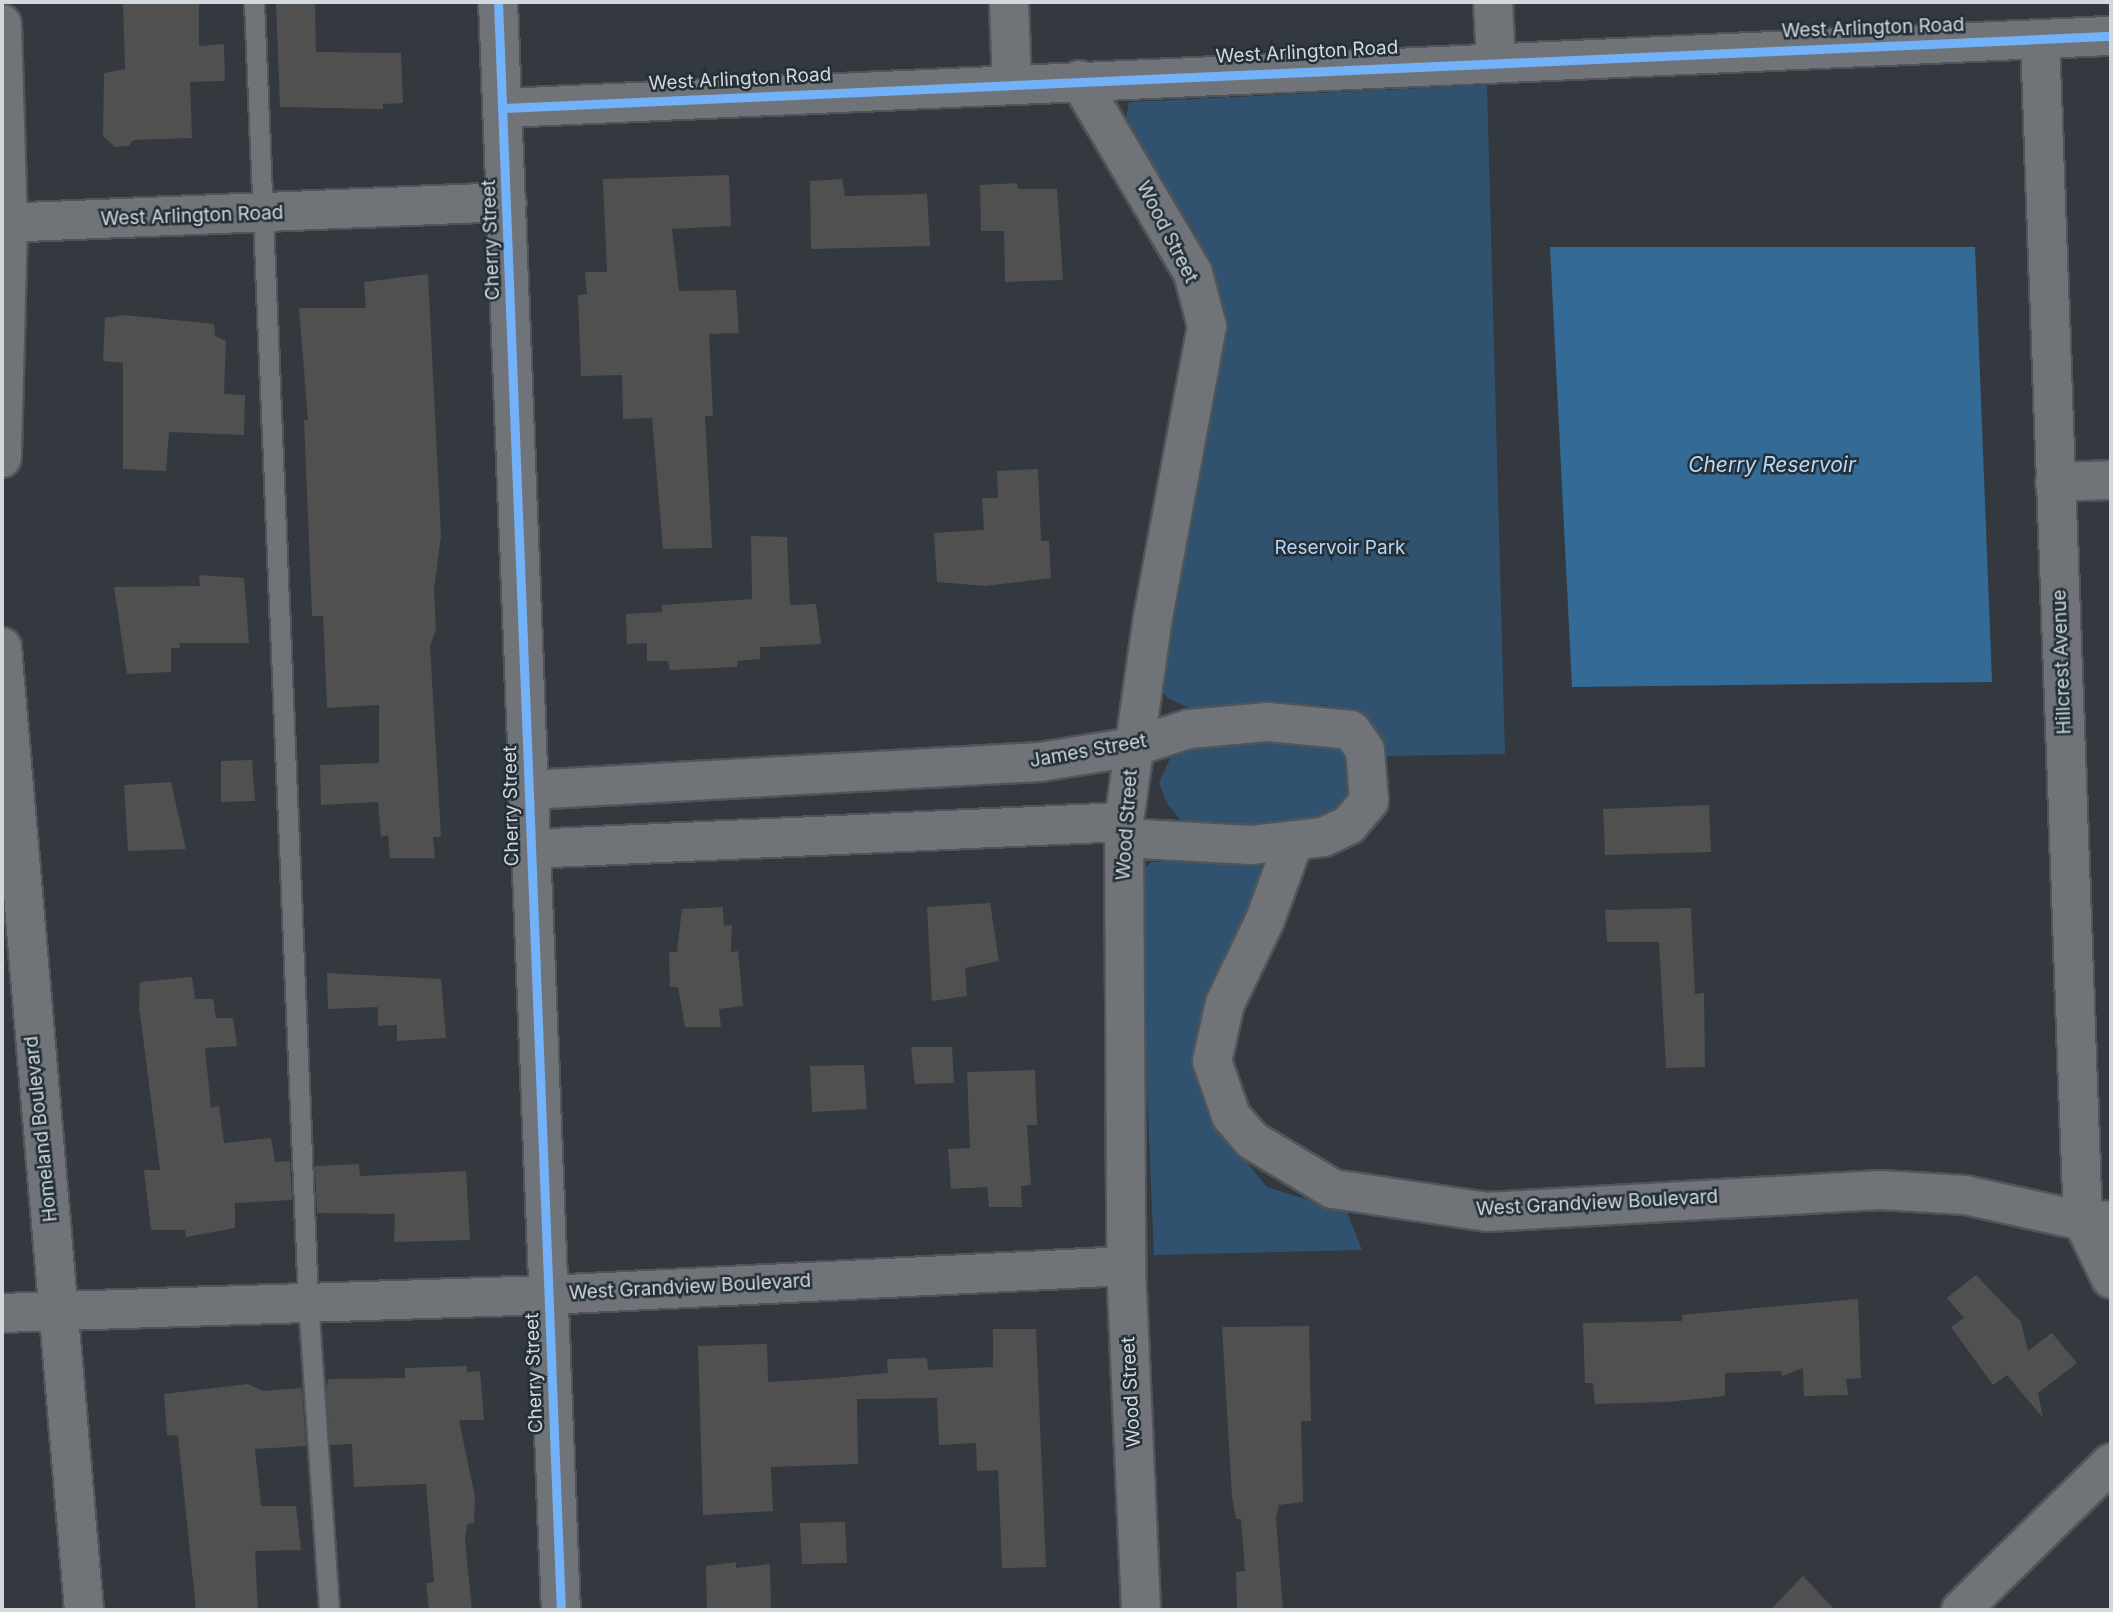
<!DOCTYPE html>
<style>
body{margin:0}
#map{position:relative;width:2113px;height:1612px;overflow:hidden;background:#33393e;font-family:Inter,sans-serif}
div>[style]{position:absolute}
.green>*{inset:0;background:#30526f}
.water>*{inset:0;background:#336a96}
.building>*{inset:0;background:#505050}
.roads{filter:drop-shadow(2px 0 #4f5559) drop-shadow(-2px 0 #4f5559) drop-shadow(0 2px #4f5559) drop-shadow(0 -2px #4f5559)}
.lane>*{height:19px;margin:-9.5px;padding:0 9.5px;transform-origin:9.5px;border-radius:9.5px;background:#707479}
.street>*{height:38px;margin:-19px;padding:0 19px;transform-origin:19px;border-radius:19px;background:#707479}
.secondary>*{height:38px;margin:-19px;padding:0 19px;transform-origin:19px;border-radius:19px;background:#707479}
.cycleway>*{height:9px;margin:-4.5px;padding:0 4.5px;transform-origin:4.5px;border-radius:4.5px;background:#73b2f8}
span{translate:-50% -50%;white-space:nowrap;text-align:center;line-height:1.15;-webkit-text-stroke:5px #242f38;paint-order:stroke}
.street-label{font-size:19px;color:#d1d8de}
.park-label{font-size:19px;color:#b6d5f2}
.water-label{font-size:21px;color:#b9d8f5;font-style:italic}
.frame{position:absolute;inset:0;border:4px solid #d1d8de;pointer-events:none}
</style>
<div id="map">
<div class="green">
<div style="clip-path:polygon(1487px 85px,1505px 754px,1388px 756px,1378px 737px,1349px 711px,1325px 705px,1198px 712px,1167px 698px,1159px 685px,1221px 359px,1222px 304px,1194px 231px,1125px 125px,1129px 102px)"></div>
<div style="clip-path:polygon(1282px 731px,1344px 748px,1361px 779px,1331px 819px,1209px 829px,1180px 820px,1167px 803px,1159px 783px,1172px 754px,1183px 745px)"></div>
<div style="clip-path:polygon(1255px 861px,1264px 871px,1242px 936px,1212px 980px,1194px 1070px,1227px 1138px,1267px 1187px,1347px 1212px,1362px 1250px,1154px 1255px,1138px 875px,1151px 862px)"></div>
</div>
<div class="water">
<div style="clip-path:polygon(1550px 247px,1975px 247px,1992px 682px,1572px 687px)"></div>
</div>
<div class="building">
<div style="clip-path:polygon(123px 2px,199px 2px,199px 46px,224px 44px,225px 81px,190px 82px,192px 138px,133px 140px,129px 146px,115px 147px,103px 136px,104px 73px,125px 69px)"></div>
<div style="clip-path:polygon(276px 2px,315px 2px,316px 52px,401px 53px,403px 103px,383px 104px,383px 109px,280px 107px)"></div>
<div style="clip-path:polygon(729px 175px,731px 226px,672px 229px,679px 291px,736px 290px,739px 333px,709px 334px,713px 416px,705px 416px,712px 548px,663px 549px,652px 418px,623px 419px,622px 375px,581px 376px,578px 295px,587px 294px,585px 272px,607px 272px,603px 179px)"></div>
<div style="clip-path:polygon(842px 179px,845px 196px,927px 194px,930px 246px,811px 249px,810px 181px)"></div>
<div style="clip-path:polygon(1017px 183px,1018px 189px,1057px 189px,1063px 280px,1005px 282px,1004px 231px,981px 231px,980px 185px)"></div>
<div style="clip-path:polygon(428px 274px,441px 536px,434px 589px,436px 630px,430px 646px,441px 837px,433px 837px,435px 858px,390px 858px,388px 835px,381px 837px,378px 802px,321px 805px,320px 765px,379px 763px,379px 705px,327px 708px,323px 616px,312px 616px,304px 420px,308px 420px,299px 308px,366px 308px,364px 282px)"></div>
<div style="clip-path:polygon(124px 315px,214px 324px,215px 336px,226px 341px,224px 394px,245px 395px,244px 435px,169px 432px,166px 471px,123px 469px,123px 363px,103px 361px,105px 318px)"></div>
<div style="clip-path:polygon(1038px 469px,1041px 541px,1049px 541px,1051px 578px,985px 586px,937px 582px,934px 533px,984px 530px,982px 498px,998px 498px,997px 471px)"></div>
<div style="clip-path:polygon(751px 536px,787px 537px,790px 605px,816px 604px,821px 644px,760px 647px,760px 659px,738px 661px,737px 667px,670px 670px,668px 661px,647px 661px,647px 643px,627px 644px,626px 614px,662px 612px,662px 605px,752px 599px)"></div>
<div style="clip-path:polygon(199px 575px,244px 578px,249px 643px,179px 643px,180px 648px,171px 648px,171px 672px,127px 674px,114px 587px,200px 586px)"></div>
<div style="clip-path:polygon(252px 760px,255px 801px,221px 802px,221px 761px)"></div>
<div style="clip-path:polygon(171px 782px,186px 849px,128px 851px,124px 785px)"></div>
<div style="clip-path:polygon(1709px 805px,1711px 852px,1605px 855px,1603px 809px)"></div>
<div style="clip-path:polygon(990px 903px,999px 961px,965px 968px,967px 996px,932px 1001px,927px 907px)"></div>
<div style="clip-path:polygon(723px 907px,724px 926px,732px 925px,731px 952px,738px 951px,743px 1006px,719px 1009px,721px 1027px,685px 1027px,678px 987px,670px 987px,669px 952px,677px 952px,682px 909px)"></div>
<div style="clip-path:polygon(1691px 908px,1695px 994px,1704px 993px,1705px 1067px,1666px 1068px,1659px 942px,1607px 942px,1605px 910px)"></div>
<div style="clip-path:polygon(327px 973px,441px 979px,446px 1038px,397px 1041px,397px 1025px,378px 1026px,378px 1007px,328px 1009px)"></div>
<div style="clip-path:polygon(192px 977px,195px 999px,213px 999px,216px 1018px,233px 1018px,237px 1046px,205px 1048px,211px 1108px,219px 1106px,224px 1143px,271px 1138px,275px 1162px,290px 1161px,292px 1200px,235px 1203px,235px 1228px,186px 1237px,185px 1230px,151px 1230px,144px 1170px,160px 1170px,139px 1006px,140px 982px)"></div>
<div style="clip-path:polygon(911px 1047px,952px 1047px,954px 1083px,915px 1084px)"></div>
<div style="clip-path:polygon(864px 1065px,867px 1109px,812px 1112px,810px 1066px)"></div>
<div style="clip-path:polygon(1035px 1070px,1037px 1125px,1027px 1125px,1031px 1185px,1021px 1186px,1022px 1207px,989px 1207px,987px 1187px,951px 1189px,948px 1149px,970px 1148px,967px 1072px)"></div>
<div style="clip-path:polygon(359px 1164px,360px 1176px,466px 1171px,470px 1240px,394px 1242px,395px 1214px,317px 1213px,315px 1166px)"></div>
<div style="clip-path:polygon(1976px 1275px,2021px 1322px,2028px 1351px,2052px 1333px,2077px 1363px,2038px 1393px,2043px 1418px,2007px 1375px,1993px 1385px,1951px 1327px,1964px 1318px,1947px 1298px)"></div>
<div style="clip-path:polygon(1858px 1299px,1861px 1378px,1846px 1379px,1848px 1395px,1804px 1396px,1803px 1368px,1782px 1376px,1781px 1371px,1725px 1373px,1725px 1396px,1667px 1402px,1595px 1404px,1593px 1383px,1585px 1383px,1583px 1323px,1682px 1321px,1682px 1315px)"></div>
<div style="clip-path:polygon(1309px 1326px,1311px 1421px,1301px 1421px,1303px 1502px,1279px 1505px,1276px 1518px,1283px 1610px,1237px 1610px,1236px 1572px,1245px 1571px,1241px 1519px,1236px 1519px,1232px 1497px,1222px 1327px)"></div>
<div style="clip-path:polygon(993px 1329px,1036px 1329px,1046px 1567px,1002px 1568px,998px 1470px,977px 1471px,976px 1443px,939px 1445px,937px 1398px,857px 1399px,858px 1464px,771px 1467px,773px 1511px,703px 1515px,698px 1346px,767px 1344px,768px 1382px,821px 1379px,888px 1373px,887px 1359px,927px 1358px,928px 1370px,993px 1367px)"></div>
<div style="clip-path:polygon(467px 1366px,467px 1372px,480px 1371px,484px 1420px,459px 1420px,475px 1497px,474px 1523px,467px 1524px,465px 1540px,472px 1610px,429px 1610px,426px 1583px,434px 1582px,426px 1484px,354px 1487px,352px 1444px,330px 1445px,326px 1386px,329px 1379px,405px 1378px,405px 1368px)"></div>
<div style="clip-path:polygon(248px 1384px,263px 1391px,302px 1388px,306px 1446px,255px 1449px,261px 1506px,296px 1506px,301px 1550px,255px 1551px,258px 1610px,196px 1610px,178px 1436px,167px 1435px,164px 1394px)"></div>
<div style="clip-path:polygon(845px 1522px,847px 1563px,802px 1564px,800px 1523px)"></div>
<div style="clip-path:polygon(736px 1562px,736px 1568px,770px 1564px,771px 1610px,707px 1610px,706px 1566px)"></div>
<div style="clip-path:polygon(1803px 1576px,1835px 1610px,1770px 1610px)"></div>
</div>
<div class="roads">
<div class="lane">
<div style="left:254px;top:2px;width:1300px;rotate:87.62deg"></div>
<div style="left:308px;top:1301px;width:310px;rotate:86.1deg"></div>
</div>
<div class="street">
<div style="left:1009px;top:2px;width:82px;rotate:87.9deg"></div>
<div style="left:1493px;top:2px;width:58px;rotate:87deg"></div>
<div style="left:2px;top:24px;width:199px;rotate:88.3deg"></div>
<div style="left:8px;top:223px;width:235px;rotate:91.5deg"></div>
<div style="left:2040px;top:39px;width:1183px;rotate:87.92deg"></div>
<div style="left:2083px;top:1221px;width:64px;rotate:64.2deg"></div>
<div style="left:1079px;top:80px;width:224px;rotate:59.4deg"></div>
<div style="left:1193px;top:273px;width:55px;rotate:75.2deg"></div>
<div style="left:1207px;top:326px;width:296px;rotate:100.5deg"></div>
<div style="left:1153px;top:617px;width:207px;rotate:98.1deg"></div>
<div style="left:1124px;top:822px;width:444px;rotate:89.7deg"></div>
<div style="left:1126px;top:1266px;width:344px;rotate:87.5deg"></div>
<div style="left:504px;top:108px;width:1609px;rotate:-2.57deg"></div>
<div style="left:2px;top:223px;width:505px;rotate:-2.38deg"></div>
<div style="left:2055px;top:482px;width:56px;rotate:-2deg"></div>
<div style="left:2px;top:647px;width:966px;rotate:85.13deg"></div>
<div style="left:529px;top:790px;width:512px;rotate:-3.14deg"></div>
<div style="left:1040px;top:762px;width:94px;rotate:-9.2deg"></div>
<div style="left:1133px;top:747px;width:59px;rotate:-17.8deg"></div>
<div style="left:1189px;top:729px;width:79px;rotate:-5.1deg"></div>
<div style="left:1268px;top:722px;width:83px;rotate:5.5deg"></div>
<div style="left:1351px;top:730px;width:24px;rotate:55deg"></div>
<div style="left:1365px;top:750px;width:51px;rotate:85.5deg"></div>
<div style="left:1369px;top:801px;width:31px;rotate:130deg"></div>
<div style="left:1349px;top:825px;width:29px;rotate:155deg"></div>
<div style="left:1323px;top:837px;width:73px;rotate:173.7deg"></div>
<div style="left:1250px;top:845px;width:127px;rotate:-176.8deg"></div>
<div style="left:1293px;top:843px;width:82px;rotate:110deg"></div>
<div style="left:1265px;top:920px;width:92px;rotate:115.7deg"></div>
<div style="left:1225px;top:1003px;width:59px;rotate:102.6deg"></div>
<div style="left:1212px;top:1061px;width:58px;rotate:70.9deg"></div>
<div style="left:1231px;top:1116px;width:33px;rotate:49deg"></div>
<div style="left:1253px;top:1141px;width:93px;rotate:31deg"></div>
<div style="left:1333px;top:1189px;width:156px;rotate:8.5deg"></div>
<div style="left:1487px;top:1212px;width:394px;rotate:-3.2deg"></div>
<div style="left:1880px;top:1190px;width:85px;rotate:3.4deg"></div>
<div style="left:1965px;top:1195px;width:121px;rotate:12.4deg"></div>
<div style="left:2083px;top:1221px;width:23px;rotate:-2deg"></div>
<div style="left:529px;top:849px;width:596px;rotate:-2.6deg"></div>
<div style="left:2px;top:1313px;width:546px;rotate:-1.89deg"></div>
<div style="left:548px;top:1295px;width:579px;rotate:-2.87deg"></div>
<div style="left:1961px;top:1610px;width:210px;rotate:-44.4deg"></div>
</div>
<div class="secondary">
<div style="left:498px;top:2px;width:1609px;rotate:87.76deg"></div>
</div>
</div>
<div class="cycleway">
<div style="left:498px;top:2px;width:1609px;rotate:87.76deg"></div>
<div style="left:504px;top:108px;width:1609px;rotate:-2.57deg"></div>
</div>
<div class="street-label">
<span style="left:1873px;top:28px;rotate:-2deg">West Arlington Road</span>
<span style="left:1307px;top:52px;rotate:-3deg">West Arlington Road</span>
<span style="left:740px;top:79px;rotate:-3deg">West Arlington Road</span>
<span style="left:192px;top:216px;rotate:-2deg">West Arlington Road</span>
<span style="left:1167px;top:232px;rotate:63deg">Wood Street</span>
<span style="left:491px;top:240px;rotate:-92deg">Cherry Street</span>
<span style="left:2062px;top:662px;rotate:-92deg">Hillcrest Avenue</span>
<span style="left:1088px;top:751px;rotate:-10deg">James Street</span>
<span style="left:511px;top:806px;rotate:-91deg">Cherry Street</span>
<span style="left:1127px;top:825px;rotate:-86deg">Wood Street</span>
<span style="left:41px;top:1129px;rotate:-96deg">Homeland Boulevard</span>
<span style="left:1597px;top:1203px;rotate:-3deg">West Grandview Boulevard</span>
<span style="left:690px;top:1287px;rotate:-3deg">West Grandview Boulevard</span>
<span style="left:534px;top:1373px;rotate:-92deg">Cherry Street</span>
<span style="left:1131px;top:1392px;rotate:-93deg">Wood Street</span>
</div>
<div class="park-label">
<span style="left:1340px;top:548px">Reservoir Park</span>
</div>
<div class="water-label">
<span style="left:1772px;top:465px">Cherry Reservoir</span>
</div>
<div class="frame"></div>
</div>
